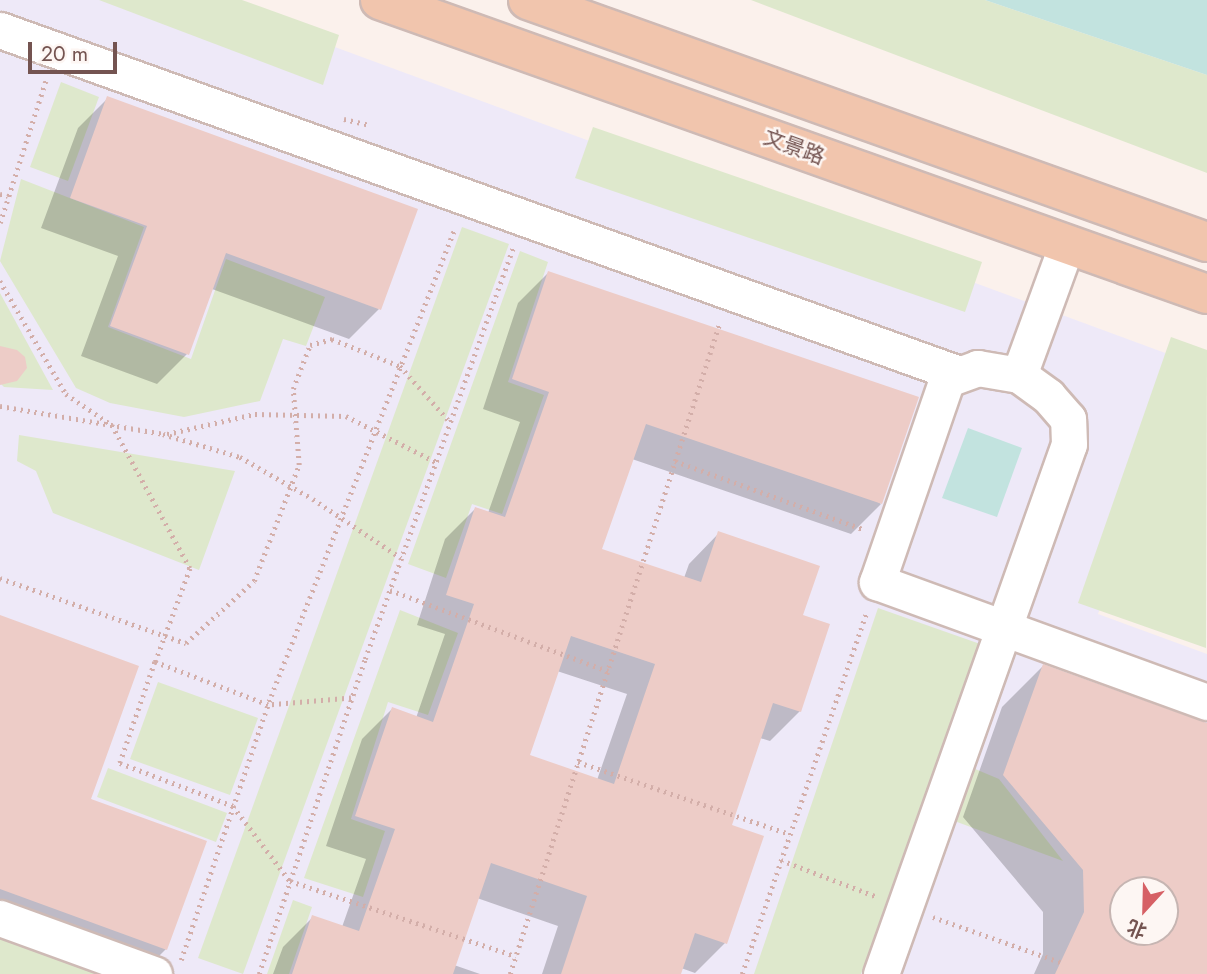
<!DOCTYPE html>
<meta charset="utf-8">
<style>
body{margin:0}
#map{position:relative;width:1207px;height:974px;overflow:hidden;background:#fbf1ec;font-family:Jost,"Noto Sans SC",sans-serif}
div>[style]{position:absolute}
.education>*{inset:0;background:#eee9f8}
.green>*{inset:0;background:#dee8cc}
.water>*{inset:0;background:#c2e3df}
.shadow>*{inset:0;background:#0003}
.building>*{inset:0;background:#edccc7}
.path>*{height:4.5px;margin-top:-2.25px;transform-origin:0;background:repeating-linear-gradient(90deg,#d3aea9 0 2px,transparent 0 7px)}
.roads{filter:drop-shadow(2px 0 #cebab5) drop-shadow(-2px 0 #cebab5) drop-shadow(0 2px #cebab5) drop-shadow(0 -2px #cebab5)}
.minor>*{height:35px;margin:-17.5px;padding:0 17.5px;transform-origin:17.5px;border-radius:17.5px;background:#fff}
.major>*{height:38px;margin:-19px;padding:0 19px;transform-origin:19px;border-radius:19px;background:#f1c5ad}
.path-bridge>*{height:4.5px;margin-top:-2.25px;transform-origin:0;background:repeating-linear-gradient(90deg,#d3aea9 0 2px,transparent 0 7px)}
span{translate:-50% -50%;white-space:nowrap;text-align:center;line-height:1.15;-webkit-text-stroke:5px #fdf6f3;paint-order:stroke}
.street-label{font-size:21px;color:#745451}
.north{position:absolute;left:1109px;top:876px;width:70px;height:70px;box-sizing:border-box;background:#fdf6f3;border:2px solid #c6b5b2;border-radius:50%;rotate:202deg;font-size:19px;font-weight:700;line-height:28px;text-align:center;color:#745451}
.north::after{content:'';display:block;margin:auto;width:24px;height:32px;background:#d66065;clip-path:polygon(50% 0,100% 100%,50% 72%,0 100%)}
.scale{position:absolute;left:28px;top:42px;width:89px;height:32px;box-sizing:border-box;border:4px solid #745451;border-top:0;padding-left:9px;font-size:21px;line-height:24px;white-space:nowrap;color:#745451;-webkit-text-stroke:5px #fdf6f3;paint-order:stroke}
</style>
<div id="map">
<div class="education">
<div style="clip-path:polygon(evenodd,0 0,207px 0,1187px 361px,1098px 614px,1207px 654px,1207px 974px,0 974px,0 0,1123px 890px,1165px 890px,1165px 932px,1123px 932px,1123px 890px)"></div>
</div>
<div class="green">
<div style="clip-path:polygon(99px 0,242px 0,339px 35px,323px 85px)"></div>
<div style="clip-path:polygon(751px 0,985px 0,1207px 75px,1207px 173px)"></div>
<div style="clip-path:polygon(61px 82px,99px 97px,68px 181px,30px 167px)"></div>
<div style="clip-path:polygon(593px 127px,982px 262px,965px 312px,575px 178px)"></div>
<div style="clip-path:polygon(21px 179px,144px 227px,108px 327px,191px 359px,226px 259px,325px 297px,306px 346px,283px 339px,260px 401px,184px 417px,110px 403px,76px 388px,0 261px)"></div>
<div style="clip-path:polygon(462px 227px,509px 244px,243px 974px,198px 958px)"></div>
<div style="clip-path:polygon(520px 251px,548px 262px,508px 382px,544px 395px,502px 514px,472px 504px,446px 578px,408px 564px)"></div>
<div style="clip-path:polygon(0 293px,53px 390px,4px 387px,0 383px)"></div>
<div style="clip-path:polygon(1171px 337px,1207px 350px,1206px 648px,1078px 603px)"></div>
<div style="clip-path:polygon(19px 435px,235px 471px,199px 570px,53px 513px,36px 471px,17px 461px)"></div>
<div style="clip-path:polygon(878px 608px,983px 645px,861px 974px,754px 974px)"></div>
<div style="clip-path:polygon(400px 610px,458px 633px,428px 715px,388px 702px,351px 819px,385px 831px,363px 897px,304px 878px)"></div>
<div style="clip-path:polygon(158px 682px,258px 718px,230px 795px,130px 759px)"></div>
<div style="clip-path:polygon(968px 766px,999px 779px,1063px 861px,949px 819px)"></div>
<div style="clip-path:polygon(108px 768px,227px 813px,216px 842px,97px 797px)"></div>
<div style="clip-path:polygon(293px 900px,312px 907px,289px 974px,267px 974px)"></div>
<div style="clip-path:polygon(0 932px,116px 974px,0 974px)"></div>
</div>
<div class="water">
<div style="clip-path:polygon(985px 0,1207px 0,1207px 75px)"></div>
<div style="clip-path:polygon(968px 428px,1022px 448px,997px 517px,942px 498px)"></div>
</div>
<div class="shadow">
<div style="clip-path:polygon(108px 98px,379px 309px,349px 339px,212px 289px,187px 354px,157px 384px,81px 356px,118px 256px,41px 228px,78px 128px)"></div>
<div style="clip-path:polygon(evenodd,548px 273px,881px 504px,851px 534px,632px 459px,600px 550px,684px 578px,689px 564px,719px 533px,801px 616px,800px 711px,770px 741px,760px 738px,730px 826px,725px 943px,695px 973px,681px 968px,679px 974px,542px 974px,558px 926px,477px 898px,454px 965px,480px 974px,273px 974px,283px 947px,313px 917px,342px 927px,366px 859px,326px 846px,362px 739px,392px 709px,416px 718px,445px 634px,417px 625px,445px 539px,475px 509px,488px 513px,520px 422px,483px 409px,518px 303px,548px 273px,557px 671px,627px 694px,597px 780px,527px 756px,557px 671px)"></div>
<div style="clip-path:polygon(0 617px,166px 949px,141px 974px,0 930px)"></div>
<div style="clip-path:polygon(evenodd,1043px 666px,1207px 725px,1207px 974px,1034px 974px,1043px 954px,1043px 912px,963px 817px,1002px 707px,1043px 666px,1123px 890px,1165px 890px,1165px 932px,1123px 932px,1123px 890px)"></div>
</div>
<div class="building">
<div style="clip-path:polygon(107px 96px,418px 209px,381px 310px,226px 253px,189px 355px,110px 326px,147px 226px,70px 198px)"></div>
<div style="clip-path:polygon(evenodd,548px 271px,919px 397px,882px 504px,646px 424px,602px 549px,701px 582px,718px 531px,820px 566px,803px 615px,830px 624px,801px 712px,773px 703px,732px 825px,764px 836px,727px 944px,695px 933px,681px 974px,561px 974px,587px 896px,491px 863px,453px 974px,292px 974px,312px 915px,359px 931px,395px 829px,355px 816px,392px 707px,433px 722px,474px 604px,446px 595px,475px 507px,505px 517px,549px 392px,512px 379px,548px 271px,571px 636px,655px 664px,614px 784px,530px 755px,571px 636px)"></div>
<div style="clip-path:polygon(0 346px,17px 350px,25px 357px,27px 368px,17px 381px,0 385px)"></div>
<div style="clip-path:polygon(0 615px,139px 666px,91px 799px,207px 841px,167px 950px,0 889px)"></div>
<div style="clip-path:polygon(evenodd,1043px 664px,1207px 723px,1207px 974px,1055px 974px,1084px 912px,1083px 870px,1003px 775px,1043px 664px,1123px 890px,1165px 890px,1165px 932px,1123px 932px,1123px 890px)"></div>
</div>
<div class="path">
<div style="left:344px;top:119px;width:26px;rotate:13deg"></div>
<div style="left:0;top:194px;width:8px;rotate:14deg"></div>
<div style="left:0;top:223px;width:150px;rotate:-72.2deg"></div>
<div style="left:0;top:281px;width:131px;rotate:59.7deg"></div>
<div style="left:66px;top:394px;width:55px;rotate:34deg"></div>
<div style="left:112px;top:425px;width:163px;rotate:61.4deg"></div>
<div style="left:0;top:406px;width:165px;rotate:9.7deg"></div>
<div style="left:163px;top:434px;width:80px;rotate:16.6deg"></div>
<div style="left:346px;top:416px;width:101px;rotate:27.1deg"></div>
<div style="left:167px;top:434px;width:90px;rotate:-12.8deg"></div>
<div style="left:675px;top:461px;width:200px;rotate:19.9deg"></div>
<div style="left:313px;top:499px;width:106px;rotate:33.8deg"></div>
<div style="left:0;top:578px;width:197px;rotate:19.3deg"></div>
<div style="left:186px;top:643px;width:92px;rotate:-42.4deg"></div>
<div style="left:254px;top:581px;width:124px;rotate:-68.8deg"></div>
<div style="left:299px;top:465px;width:76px;rotate:-94.5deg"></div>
<div style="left:293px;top:389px;width:47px;rotate:-68.9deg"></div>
<div style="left:310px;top:345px;width:23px;rotate:-15deg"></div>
<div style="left:332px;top:339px;width:73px;rotate:21.7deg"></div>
<div style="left:400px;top:366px;width:75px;rotate:48.2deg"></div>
<div style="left:390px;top:590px;width:233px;rotate:20.4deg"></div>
<div style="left:351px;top:698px;width:83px;rotate:175.2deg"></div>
<div style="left:268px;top:705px;width:121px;rotate:-159.2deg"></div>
<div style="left:155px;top:662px;width:107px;rotate:109.1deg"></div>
<div style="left:120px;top:763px;width:121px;rotate:20.8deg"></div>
<div style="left:233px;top:806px;width:94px;rotate:52.8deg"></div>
<div style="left:290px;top:881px;width:238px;rotate:18.4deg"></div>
<div style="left:578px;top:762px;width:224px;rotate:18.8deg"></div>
<div style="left:781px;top:860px;width:101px;rotate:21deg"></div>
<div style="left:933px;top:917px;width:135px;rotate:19.5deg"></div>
<div style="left:181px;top:960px;width:279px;rotate:-71.2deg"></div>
<div style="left:271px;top:696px;width:503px;rotate:-68.54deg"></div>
<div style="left:259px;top:974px;width:332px;rotate:-71.4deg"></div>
<div style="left:365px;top:659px;width:437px;rotate:-70.2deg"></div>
<div style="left:510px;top:974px;width:685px;rotate:-72.15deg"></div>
<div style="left:742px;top:974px;width:384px;rotate:-71deg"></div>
</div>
<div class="roads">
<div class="minor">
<div style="left:0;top:30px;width:1019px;rotate:19.73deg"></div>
<div style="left:1019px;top:375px;width:42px;rotate:-170.3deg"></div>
<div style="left:978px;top:368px;width:33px;rotate:160deg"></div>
<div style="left:947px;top:379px;width:215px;rotate:109deg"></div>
<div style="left:877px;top:582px;width:351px;rotate:20deg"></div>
<div style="left:0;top:918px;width:164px;rotate:20deg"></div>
<div style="left:881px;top:974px;width:562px;rotate:-70.47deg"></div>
<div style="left:1069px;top:444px;width:25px;rotate:-92deg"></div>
<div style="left:1068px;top:419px;width:30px;rotate:-131deg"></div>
<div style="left:1048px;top:396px;width:36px;rotate:-144deg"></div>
<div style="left:1019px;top:375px;width:140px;rotate:-69.9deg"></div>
</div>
<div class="major">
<div style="left:380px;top:0;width:878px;rotate:19.57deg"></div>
<div style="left:528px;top:0;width:721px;rotate:19.62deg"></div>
</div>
</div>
<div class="path-bridge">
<div style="left:255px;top:414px;width:91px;rotate:1.3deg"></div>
<div style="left:240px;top:457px;width:84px;rotate:29.9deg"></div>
<div style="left:155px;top:662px;width:100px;rotate:-69.6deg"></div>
</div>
<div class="street-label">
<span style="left:794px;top:147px;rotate:20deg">文景路</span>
</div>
<div class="north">北</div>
<div class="scale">20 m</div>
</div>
